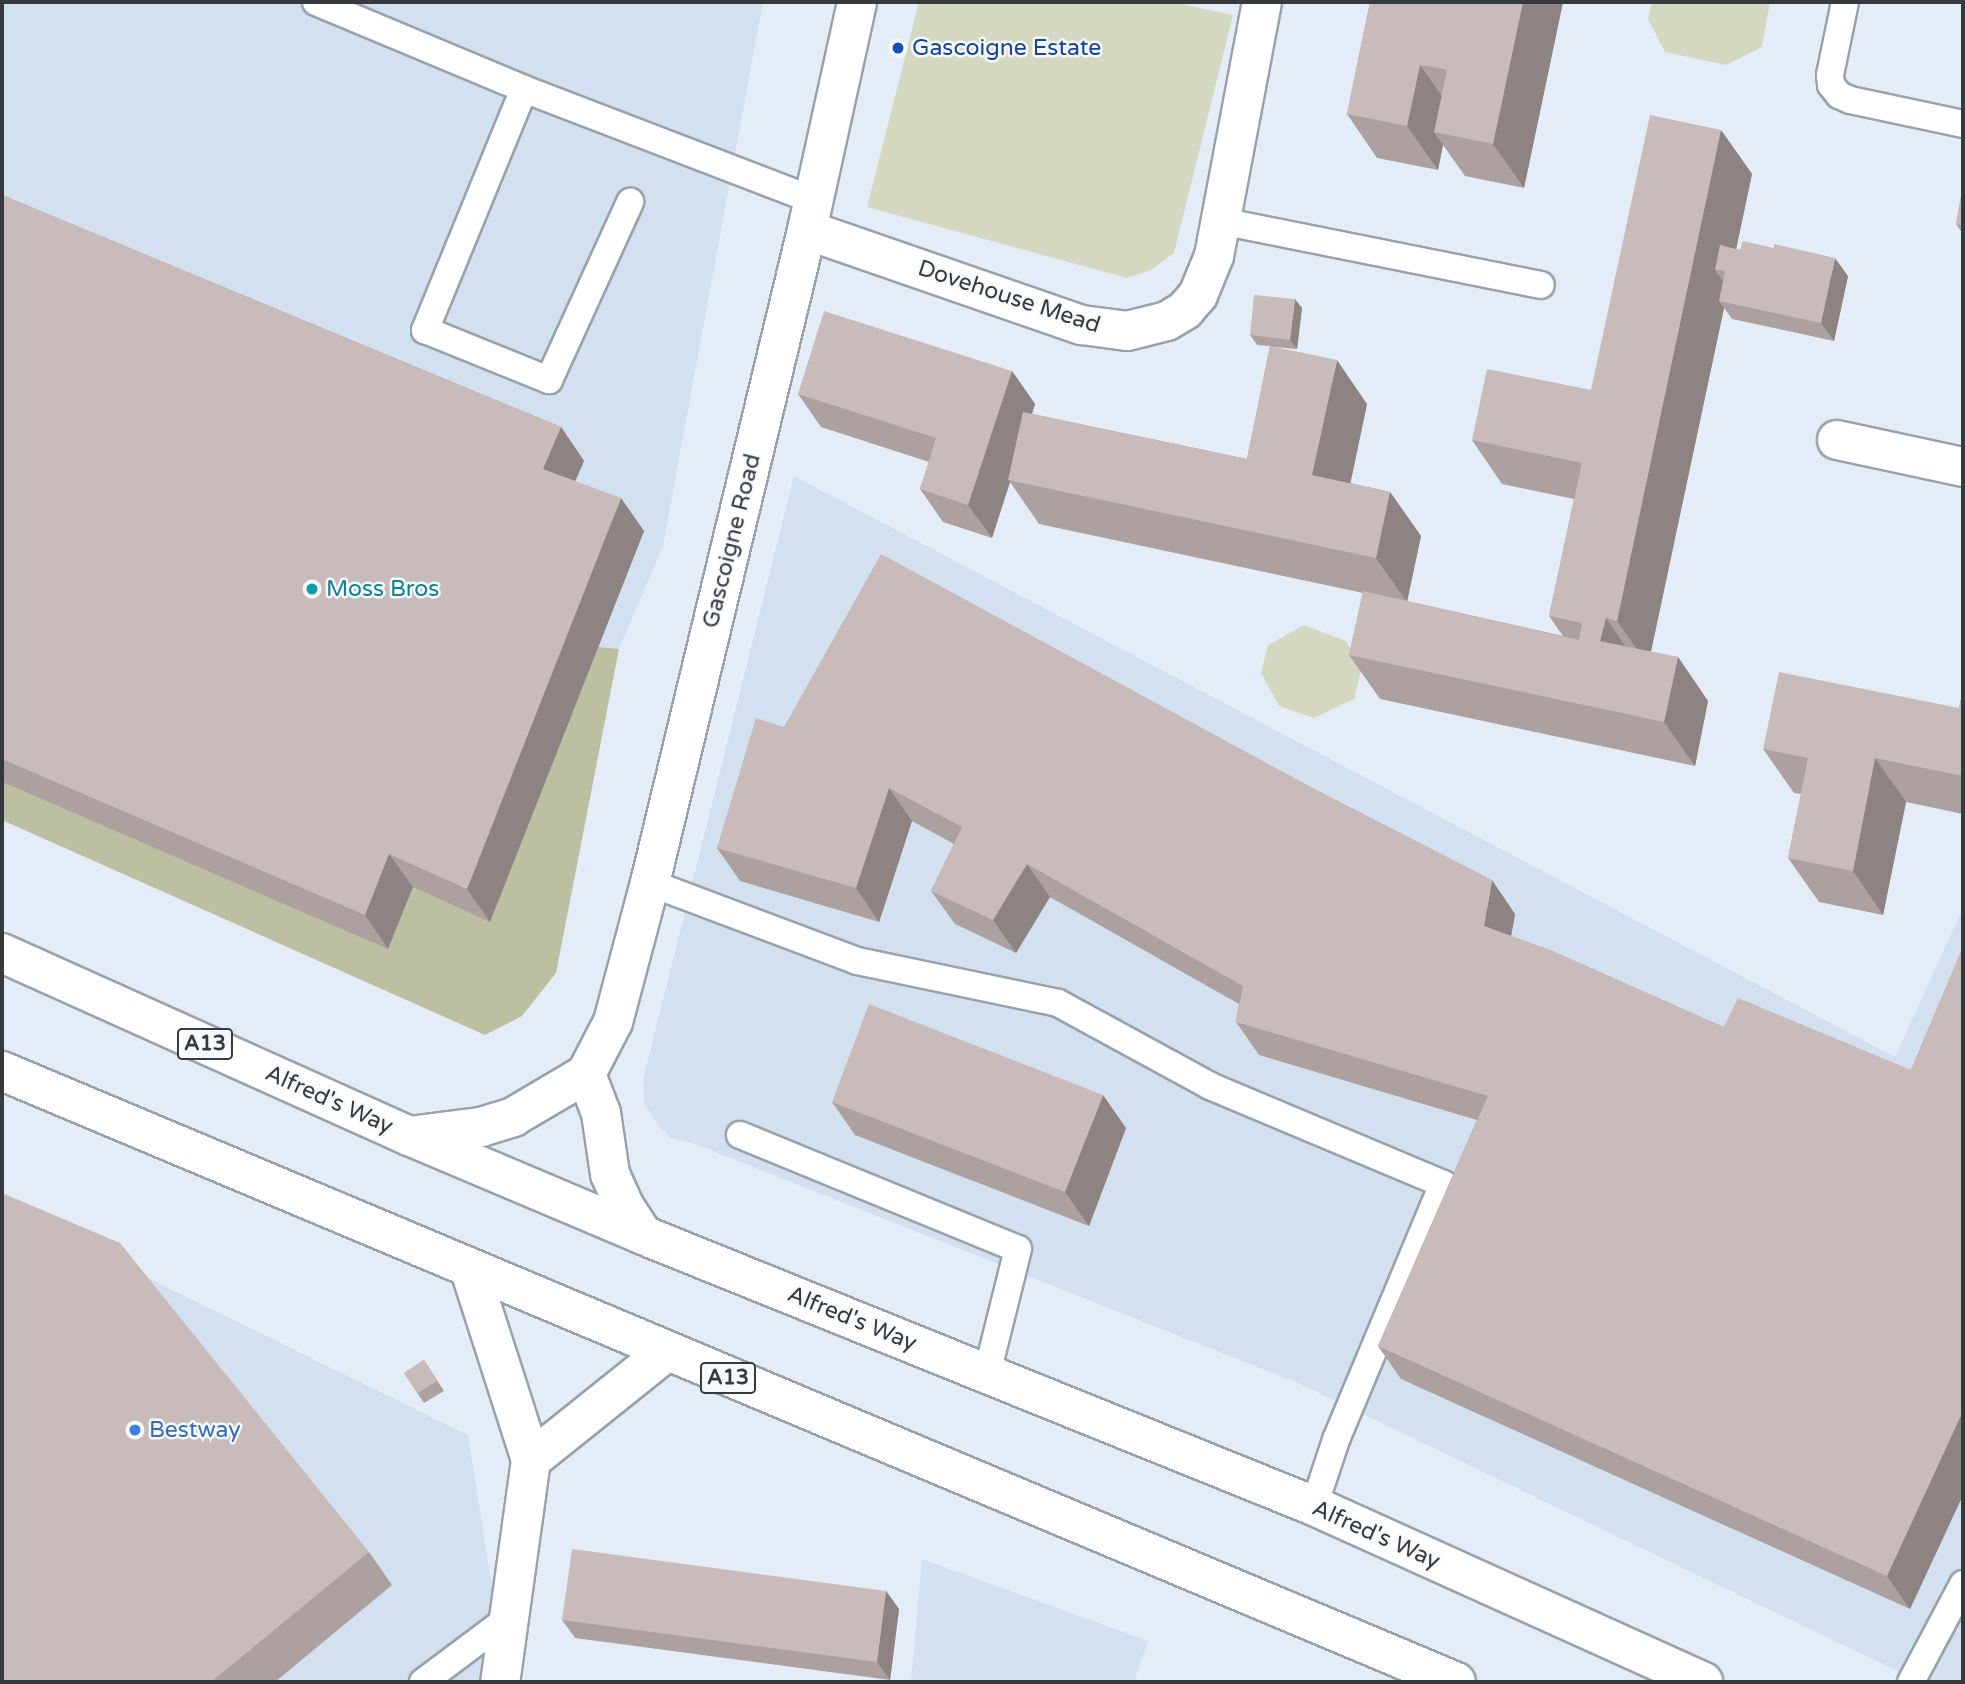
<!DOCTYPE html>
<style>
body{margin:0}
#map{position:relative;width:1965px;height:1684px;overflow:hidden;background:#e4edf7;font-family:"Varela Round",sans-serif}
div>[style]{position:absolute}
.built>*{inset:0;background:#d2e0ef}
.green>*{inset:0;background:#d5d8c0}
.forest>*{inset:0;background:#bcc0a0}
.roads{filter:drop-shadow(2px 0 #99a2aa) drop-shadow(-2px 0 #99a2aa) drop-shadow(0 2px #99a2aa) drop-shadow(0 -2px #99a2aa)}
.service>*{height:26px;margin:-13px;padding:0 13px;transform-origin:13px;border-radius:13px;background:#fff}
.minor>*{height:38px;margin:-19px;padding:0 19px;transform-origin:19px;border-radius:19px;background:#fff}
.tertiary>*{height:38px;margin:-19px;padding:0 19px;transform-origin:19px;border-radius:19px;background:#fff}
.trunk>*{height:38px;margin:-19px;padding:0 19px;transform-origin:19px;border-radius:19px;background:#fff}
.wall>*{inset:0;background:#ada19f}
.shaded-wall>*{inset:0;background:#8d8382}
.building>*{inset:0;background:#c9bbb9}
.dots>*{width:19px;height:19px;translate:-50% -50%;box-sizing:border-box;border:4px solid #f6fafe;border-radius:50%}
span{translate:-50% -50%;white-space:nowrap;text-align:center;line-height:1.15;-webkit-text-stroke:5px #f6fafe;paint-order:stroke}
.shield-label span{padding:2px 5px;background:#f6fafe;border:2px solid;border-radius:5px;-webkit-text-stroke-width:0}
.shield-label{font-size:21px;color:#363a3e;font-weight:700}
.transit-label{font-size:23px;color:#164399}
.left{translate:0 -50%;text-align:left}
.street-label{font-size:23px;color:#363a3e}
.culture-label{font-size:23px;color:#0d838f}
.shop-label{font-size:23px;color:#366cbe}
.frame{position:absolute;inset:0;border:4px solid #363a3e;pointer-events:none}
</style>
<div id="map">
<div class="built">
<div style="clip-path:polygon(2px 2px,763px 2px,663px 546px,619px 649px,598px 647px,388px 949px,2px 782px)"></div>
<div style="clip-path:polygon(794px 476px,1895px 1057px,1963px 908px,1963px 1682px,1920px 1682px,1298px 1383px,698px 1145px,671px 1138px,657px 1124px,644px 1103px,643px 1079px)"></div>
<div style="clip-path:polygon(2px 1217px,144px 1276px,468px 1435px,507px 1682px,2px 1682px)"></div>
<div style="clip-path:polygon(922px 1559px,1148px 1641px,1134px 1682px,911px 1682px)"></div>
</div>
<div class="green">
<div style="clip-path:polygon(919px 2px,1172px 2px,1233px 15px,1174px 253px,1151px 270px,1127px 278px,867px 207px)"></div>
<div style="clip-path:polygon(1652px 2px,1770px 2px,1762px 47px,1726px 65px,1665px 52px,1648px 19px)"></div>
<div style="clip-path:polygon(1304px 625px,1346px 641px,1361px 670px,1354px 699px,1314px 718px,1279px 706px,1261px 673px,1268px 645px)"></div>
</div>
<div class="forest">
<div style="clip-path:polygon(598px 647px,619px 649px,556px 973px,522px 1016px,485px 1035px,4px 821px,2px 823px,2px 782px,388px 948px,413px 887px)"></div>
</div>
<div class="roads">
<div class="service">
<div style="left:316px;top:2px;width:225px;rotate:22.7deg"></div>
<div style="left:524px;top:89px;width:310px;rotate:21deg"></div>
<div style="left:1845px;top:2px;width:75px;rotate:101.6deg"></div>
<div style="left:1830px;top:75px;width:10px;rotate:84deg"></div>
<div style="left:1831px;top:85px;width:13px;rotate:51deg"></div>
<div style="left:1839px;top:95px;width:12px;rotate:24deg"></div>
<div style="left:1850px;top:100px;width:116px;rotate:12deg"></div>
<div style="left:524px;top:89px;width:261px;rotate:112.3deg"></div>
<div style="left:425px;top:330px;width:134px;rotate:22deg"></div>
<div style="left:549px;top:380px;width:196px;rotate:-65.5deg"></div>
<div style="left:1221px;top:221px;width:326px;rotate:11.3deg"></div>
<div style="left:650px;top:883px;width:221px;rotate:20.6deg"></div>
<div style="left:857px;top:961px;width:205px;rotate:11.8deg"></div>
<div style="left:1058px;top:1003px;width:173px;rotate:28.6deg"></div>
<div style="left:1210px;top:1086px;width:253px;rotate:22.8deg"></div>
<div style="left:1443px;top:1184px;width:277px;rotate:112.7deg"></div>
<div style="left:1336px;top:1440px;width:70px;rotate:108.4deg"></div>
<div style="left:740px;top:1135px;width:300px;rotate:22.3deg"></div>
<div style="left:1018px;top:1249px;width:128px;rotate:104deg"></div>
<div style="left:423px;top:1682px;width:109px;rotate:-36.8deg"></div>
<div style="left:1911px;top:1682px;width:111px;rotate:-62deg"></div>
</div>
<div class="minor">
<div style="left:807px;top:230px;width:291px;rotate:19.1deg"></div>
<div style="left:1082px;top:325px;width:45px;rotate:7.6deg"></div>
<div style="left:1127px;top:331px;width:41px;rotate:-14deg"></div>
<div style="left:1167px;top:321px;width:21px;rotate:-31deg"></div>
<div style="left:1185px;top:310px;width:20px;rotate:-49deg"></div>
<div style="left:1198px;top:295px;width:42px;rotate:-67.7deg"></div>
<div style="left:1214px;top:256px;width:258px;rotate:-79.3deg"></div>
<div style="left:1837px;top:440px;width:129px;rotate:12.1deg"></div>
<div style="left:470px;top:1270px;width:200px;rotate:72.2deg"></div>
<div style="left:531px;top:1460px;width:224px;rotate:97.9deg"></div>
<div style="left:531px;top:1460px;width:174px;rotate:-38.7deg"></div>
</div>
<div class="tertiary">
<div style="left:586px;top:1074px;width:42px;rotate:69deg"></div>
<div style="left:601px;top:1113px;width:62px;rotate:81.6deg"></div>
<div style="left:610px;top:1174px;width:36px;rotate:66deg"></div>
<div style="left:625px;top:1207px;width:33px;rotate:57deg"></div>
<div style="left:409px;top:1136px;width:73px;rotate:-7.1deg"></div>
<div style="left:481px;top:1127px;width:34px;rotate:-17deg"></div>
<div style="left:513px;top:1117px;width:85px;rotate:-30.5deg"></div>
<div style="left:586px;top:1074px;width:59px;rotate:-62.6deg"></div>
<div style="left:613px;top:1022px;width:144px;rotate:-75.1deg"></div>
<div style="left:650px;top:883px;width:672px;rotate:-76.48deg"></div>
<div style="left:807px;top:230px;width:233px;rotate:-77.6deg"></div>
</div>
<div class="trunk">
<div style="left:2px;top:953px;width:446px;rotate:24.2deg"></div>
<div style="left:409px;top:1136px;width:254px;rotate:22.9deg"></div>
<div style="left:643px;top:1235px;width:724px;rotate:21.99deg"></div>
<div style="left:1314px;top:1506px;width:427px;rotate:24.3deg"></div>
<div style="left:2px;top:1071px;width:1577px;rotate:22.79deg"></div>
</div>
</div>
<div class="wall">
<div style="clip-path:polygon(1370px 2px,1563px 2px,1524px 188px,1465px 176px,1443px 145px,1438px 170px,1377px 158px,1347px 114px)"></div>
<div style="clip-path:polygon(1721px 130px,1752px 174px,1736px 249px,1848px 276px,1834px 341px,1732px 319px,1724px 308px,1651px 652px,1678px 657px,1708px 701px,1695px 766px,1380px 699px,1349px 655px,1363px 593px,1039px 524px,1010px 482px,992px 538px,943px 522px,920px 489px,929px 462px,821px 427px,798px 394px,1012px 371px,1035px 404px,1032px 414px,1247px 459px,1270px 346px,1257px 345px,1250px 335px,1302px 308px,1297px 349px,1274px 347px,1367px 404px,1350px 483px,1390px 492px,1421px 536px,1407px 601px,1563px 636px,1549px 616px,1574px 499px,1502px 484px,1472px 440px,1591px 390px)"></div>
<div style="clip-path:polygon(1963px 185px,1963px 234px,1956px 224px)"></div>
<div style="clip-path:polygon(2px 195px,561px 427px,584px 461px,575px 481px,644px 531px,490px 922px,413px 887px,388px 949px,2px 782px)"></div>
<div style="clip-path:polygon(1963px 689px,1963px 814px,1906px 802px,1883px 915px,1819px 902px,1788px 858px,1801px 794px,1794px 793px,1763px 749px,1959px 708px)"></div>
<div style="clip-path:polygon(784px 727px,1515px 914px,1511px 936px,1724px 1027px,1911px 1070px,1963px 947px,1963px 1495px,1910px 1609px,1401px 1379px,1378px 1346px,1477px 1120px,1259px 1055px,1236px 1022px,1239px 1004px,1050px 897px,1016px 953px,955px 924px,931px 891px,954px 844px,912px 821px,879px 922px,740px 881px,717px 848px)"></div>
<div style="clip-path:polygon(832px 1102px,1126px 1128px,1089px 1226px,855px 1135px)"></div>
<div style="clip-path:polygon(424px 1360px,444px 1391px,424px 1403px,404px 1373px)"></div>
<div style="clip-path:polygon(369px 1552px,392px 1585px,275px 1682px,2px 1682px)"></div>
<div style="clip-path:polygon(886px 1591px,899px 1609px,890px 1680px,575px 1638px,562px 1620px)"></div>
</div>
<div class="shaded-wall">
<div style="clip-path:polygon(1523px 2px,1563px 2px,1524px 188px,1493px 144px)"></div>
<div style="clip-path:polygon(1420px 65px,1451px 109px,1434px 132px,1443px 145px,1438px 170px,1407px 126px)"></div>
<div style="clip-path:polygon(1721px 130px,1752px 174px,1730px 278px,1725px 271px,1715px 270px,1728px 288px,1719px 301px,1724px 308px,1648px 665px,1617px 621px)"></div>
<div style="clip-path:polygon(1835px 258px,1848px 276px,1834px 341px,1821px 323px)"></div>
<div style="clip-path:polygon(1295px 299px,1302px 308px,1297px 349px,1290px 340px)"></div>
<div style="clip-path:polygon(1337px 360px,1367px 404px,1343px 519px,1312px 475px)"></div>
<div style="clip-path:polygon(1012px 371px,1035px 404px,1010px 481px,1008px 480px,1010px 482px,992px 538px,968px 505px)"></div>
<div style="clip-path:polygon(561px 427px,584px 461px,566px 502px,543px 469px)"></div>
<div style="clip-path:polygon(1390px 492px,1421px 536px,1407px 602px,1376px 558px)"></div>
<div style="clip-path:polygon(621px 498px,644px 531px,490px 922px,467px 889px)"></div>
<div style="clip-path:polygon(1606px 618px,1636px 662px,1600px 641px)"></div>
<div style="clip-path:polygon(1678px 657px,1708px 701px,1695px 766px,1664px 722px)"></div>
<div style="clip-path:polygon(1875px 758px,1906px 802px,1883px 915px,1853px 871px)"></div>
<div style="clip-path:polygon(889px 788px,912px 821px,879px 922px,856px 888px)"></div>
<div style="clip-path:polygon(389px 854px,413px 887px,388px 949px,365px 915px)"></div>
<div style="clip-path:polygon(1027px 864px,1050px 897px,1016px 953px,993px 920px)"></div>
<div style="clip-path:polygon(1492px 880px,1515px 914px,1507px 959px,1484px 926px)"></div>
<div style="clip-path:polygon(1103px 1095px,1126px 1128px,1089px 1226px,1065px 1192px)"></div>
<div style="clip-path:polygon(1963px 1411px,1963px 1495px,1910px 1609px,1887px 1576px)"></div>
<div style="clip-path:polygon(886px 1591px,899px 1609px,890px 1680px,877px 1662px)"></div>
</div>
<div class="building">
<div style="clip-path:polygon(1370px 2px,1523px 2px,1493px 144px,1434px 132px,1447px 70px,1433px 67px,1420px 65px,1407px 126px,1347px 114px)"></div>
<div style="clip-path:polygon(1650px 115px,1721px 130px,1617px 621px,1606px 618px,1600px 641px,1678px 657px,1664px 722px,1349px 655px,1363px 591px,1579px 640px,1582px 623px,1549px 616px,1582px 463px,1472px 440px,1487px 369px,1591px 390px)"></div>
<div style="clip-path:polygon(1963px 185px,1963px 226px,1956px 224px)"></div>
<div style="clip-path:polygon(2px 195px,561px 427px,543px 469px,621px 498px,467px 889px,389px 854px,365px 915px,2px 759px)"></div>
<div style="clip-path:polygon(1743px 241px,1774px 248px,1774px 244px,1835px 258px,1821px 323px,1719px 301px,1725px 271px,1715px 270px,1720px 245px,1740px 250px)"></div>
<div style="clip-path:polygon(1254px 295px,1295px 299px,1290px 340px,1250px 335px)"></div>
<div style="clip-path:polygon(824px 311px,1012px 371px,968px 505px,920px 489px,936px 438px,798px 394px)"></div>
<div style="clip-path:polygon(1270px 346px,1337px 360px,1312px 475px,1390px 492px,1376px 558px,1008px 480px,1023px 412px,1247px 459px)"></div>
<div style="clip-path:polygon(881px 554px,1311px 787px,1492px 880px,1484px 926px,1553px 951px,1724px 1027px,1738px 998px,1911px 1070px,1963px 947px,1963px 1411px,1887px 1576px,1378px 1346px,1488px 1096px,1236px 1022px,1243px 986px,1027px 864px,993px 920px,931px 891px,962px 827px,889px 788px,856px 888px,717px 848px,756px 718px,784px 727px)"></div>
<div style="clip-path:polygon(1779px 672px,1959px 708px,1963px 689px,1963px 776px,1875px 758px,1853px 871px,1788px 858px,1808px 758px,1763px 749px)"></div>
<div style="clip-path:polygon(869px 1004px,1103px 1095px,1065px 1192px,832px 1102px)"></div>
<div style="clip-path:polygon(2px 1193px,120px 1243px,369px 1552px,211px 1682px,2px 1682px)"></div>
<div style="clip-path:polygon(424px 1360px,437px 1381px,418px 1393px,404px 1373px)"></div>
<div style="clip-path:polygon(572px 1549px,886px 1591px,877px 1662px,562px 1620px)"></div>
</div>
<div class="dots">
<div style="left:898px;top:48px;background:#1a4fb4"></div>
<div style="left:312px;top:589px;background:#0f9aa8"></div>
<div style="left:135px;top:1430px;background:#3f7fe0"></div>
</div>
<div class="shield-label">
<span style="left:205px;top:1044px">A13</span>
<span style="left:728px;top:1378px">A13</span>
</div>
<div class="transit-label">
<span class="left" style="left:912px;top:48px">Gascoigne Estate</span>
</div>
<div class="street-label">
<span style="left:1009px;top:297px;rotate:18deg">Dovehouse Mead</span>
<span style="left:732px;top:541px;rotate:-76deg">Gascoigne Road</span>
<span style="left:329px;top:1100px;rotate:24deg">Alfred's Way</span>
<span style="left:852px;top:1319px;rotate:22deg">Alfred's Way</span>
<span style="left:1376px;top:1535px;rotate:24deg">Alfred's Way</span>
</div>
<div class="culture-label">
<span class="left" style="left:326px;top:589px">Moss Bros</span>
</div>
<div class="shop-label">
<span class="left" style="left:149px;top:1430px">Bestway</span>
</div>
<div class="frame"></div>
</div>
